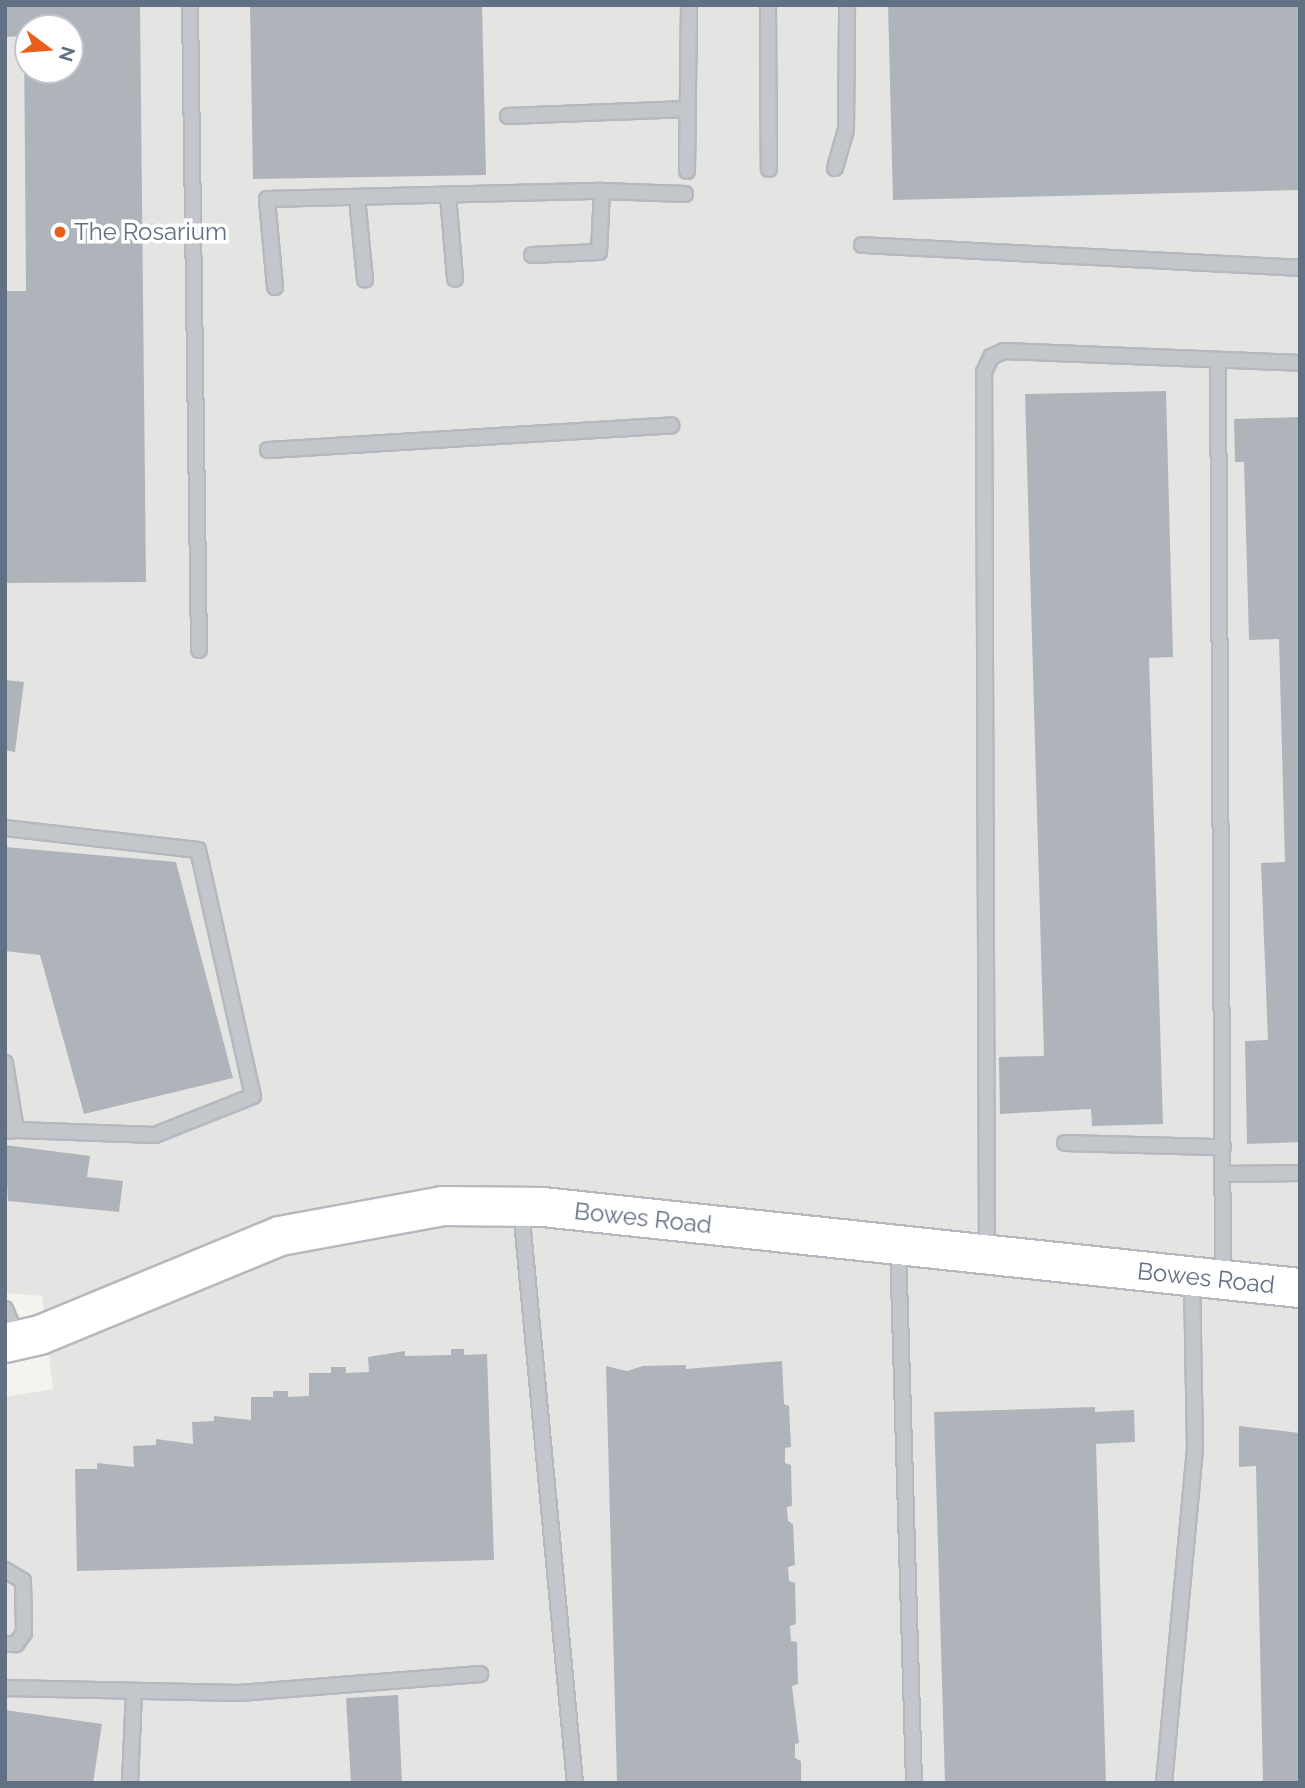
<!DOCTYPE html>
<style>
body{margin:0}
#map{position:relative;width:1305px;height:1788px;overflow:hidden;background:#f4f4ef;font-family:Raleway,sans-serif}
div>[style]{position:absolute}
.built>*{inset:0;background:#e4e5e3}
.building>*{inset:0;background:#aeb4ba}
.roads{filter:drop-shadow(2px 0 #b5b9be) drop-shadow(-2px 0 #b5b9be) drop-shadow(0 2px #b5b9be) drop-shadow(0 -2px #b5b9be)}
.lane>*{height:14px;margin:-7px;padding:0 7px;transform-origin:7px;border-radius:7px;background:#c3c6ca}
.secondary>*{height:38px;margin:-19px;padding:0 19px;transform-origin:19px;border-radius:19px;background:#fff}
.dots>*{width:19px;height:19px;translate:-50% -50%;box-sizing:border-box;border:4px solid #fff;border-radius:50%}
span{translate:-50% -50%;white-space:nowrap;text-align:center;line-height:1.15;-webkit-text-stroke:7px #fff;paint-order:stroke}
.poi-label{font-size:24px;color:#617082}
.left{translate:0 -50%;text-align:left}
.street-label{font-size:24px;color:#617082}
.frame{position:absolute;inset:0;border:7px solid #617082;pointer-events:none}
.north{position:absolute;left:14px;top:14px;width:70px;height:70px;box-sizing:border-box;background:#fff;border:2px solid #c0c6cd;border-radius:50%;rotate:106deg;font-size:19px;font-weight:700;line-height:28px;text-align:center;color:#617082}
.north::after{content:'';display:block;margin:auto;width:24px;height:32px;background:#ea5e1a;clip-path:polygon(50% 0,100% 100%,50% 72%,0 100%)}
</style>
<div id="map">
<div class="built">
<div style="clip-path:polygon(evenodd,5px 5px,1300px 5px,1300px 1783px,5px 1783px,5px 1397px,53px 1389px,42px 1296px,5px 1293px,5px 5px,28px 28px,70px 28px,70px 70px,28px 70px,28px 28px)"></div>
</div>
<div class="building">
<div style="clip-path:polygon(evenodd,5px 5px,140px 5px,146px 582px,5px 583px,5px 291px,26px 291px,24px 36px,5px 37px,5px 5px,28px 28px,70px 28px,70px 70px,28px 70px,28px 28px)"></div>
<div style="clip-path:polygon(250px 5px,482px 5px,486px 175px,253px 179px)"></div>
<div style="clip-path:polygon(888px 5px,1300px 5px,1300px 190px,893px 200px)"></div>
<div style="clip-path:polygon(1166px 391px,1173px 657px,1149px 658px,1163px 1124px,1092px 1126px,1091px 1109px,1000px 1114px,999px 1057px,1044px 1056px,1025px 394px)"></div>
<div style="clip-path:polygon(1300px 417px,1300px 1142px,1247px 1144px,1245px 1041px,1268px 1040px,1261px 863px,1285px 862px,1279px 639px,1249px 640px,1244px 462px,1235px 462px,1234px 419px)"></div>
<div style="clip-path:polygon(5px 680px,24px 682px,15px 752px,5px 750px)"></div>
<div style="clip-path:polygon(5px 847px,176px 862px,233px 1078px,84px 1114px,40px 955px,5px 951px)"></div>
<div style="clip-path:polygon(5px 1145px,90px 1156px,87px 1177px,123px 1181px,119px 1212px,8px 1201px)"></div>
<div style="clip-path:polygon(451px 1349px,464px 1349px,464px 1355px,487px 1354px,494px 1560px,77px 1571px,75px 1469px,97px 1469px,97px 1463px,134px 1467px,133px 1446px,156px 1445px,156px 1439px,193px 1444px,192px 1422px,214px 1421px,214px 1416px,251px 1420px,251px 1397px,273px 1397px,273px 1391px,288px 1391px,288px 1397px,309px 1396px,309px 1373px,331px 1373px,331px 1367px,346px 1367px,346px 1373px,369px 1372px,368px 1357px,405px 1351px,405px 1356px,451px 1355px)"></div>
<div style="clip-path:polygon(782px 1361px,784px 1404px,789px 1406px,791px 1447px,785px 1448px,785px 1463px,791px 1465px,792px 1506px,787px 1507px,788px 1521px,793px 1524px,795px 1565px,788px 1567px,789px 1581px,795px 1583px,796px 1624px,790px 1626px,791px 1641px,797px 1642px,798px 1684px,792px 1686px,799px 1743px,795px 1744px,795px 1758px,801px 1761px,801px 1783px,617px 1783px,606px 1366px,627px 1371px,643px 1366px,686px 1365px,686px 1369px)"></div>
<div style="clip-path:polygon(1095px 1407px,1095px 1412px,1134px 1410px,1135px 1442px,1096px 1444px,1106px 1783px,945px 1783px,934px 1412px)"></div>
<div style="clip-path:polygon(1239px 1426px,1300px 1433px,1300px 1783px,1263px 1783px,1256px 1466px,1239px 1467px)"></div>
<div style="clip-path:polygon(398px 1695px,402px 1783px,351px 1783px,346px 1698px)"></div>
<div style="clip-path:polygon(5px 1710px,102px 1724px,93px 1783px,5px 1783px)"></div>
</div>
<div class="roads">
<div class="lane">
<div style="left:190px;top:5px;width:645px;rotate:89.2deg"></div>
<div style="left:768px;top:5px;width:164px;rotate:89.7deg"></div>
<div style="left:508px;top:116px;width:179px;rotate:-2.2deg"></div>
<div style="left:835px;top:168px;width:40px;rotate:-74deg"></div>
<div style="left:846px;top:130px;width:125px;rotate:-89.5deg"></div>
<div style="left:687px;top:171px;width:166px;rotate:-89.3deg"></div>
<div style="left:448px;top:195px;width:84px;rotate:85.2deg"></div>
<div style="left:357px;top:197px;width:83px;rotate:84.5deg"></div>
<div style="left:862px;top:245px;width:439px;rotate:3deg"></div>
<div style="left:532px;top:255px;width:67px;rotate:-2.6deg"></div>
<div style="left:599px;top:252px;width:61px;rotate:-87.2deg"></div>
<div style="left:275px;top:287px;width:88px;rotate:-95.2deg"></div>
<div style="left:267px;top:199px;width:335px;rotate:-1.4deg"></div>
<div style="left:602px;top:191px;width:83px;rotate:2.1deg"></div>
<div style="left:1218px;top:360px;width:919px;rotate:89.69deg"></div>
<div style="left:268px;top:450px;width:404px;rotate:-3.5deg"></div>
<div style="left:5px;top:828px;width:194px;rotate:6.5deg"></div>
<div style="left:198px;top:850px;width:252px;rotate:77.4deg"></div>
<div style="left:253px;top:1096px;width:105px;rotate:158.3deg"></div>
<div style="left:155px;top:1135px;width:139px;rotate:-177.9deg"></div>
<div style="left:5px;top:1063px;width:68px;rotate:80.7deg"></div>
<div style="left:16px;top:1130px;width:11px;rotate:175deg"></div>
<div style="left:1065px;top:1143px;width:158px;rotate:1.5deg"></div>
<div style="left:1222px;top:1174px;width:78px;rotate:-0.7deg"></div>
<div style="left:521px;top:1209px;width:577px;rotate:84.63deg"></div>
<div style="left:898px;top:1246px;width:537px;rotate:88.29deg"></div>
<div style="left:987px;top:1254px;width:882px;rotate:-90.19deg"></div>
<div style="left:984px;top:372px;width:17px;rotate:-65deg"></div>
<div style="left:991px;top:357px;width:14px;rotate:-25deg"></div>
<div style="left:1004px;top:351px;width:296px;rotate:2.3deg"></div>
<div style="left:5px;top:1309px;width:34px;rotate:67deg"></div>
<div style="left:5px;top:1570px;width:21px;rotate:31deg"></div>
<div style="left:23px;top:1581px;width:52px;rotate:88.9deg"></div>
<div style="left:24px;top:1633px;width:14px;rotate:126deg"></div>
<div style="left:16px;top:1644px;width:11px;rotate:180deg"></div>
<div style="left:5px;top:1688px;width:234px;rotate:1.2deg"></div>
<div style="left:239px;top:1693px;width:242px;rotate:-4.5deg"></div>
<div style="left:130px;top:1783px;width:92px;rotate:-87.5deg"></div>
<div style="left:1164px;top:1783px;width:335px;rotate:-84.7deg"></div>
<div style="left:1195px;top:1449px;width:171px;rotate:-91deg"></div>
</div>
<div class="secondary">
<div style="left:5px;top:1343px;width:36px;rotate:-13deg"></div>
<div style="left:40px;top:1335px;width:260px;rotate:-22.4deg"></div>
<div style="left:280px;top:1236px;width:166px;rotate:-10.4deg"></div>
<div style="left:443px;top:1206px;width:100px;rotate:0.6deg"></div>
<div style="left:543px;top:1207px;width:761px;rotate:6.11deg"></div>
</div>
</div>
<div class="dots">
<div style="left:60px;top:232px;background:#ea5e1a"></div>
</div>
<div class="poi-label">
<span class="left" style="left:74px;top:232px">The Rosarium</span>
</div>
<div class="street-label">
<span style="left:643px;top:1218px;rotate:6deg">Bowes Road</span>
<span style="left:1206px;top:1278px;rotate:6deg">Bowes Road</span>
</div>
<div class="frame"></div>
<div class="north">N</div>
</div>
